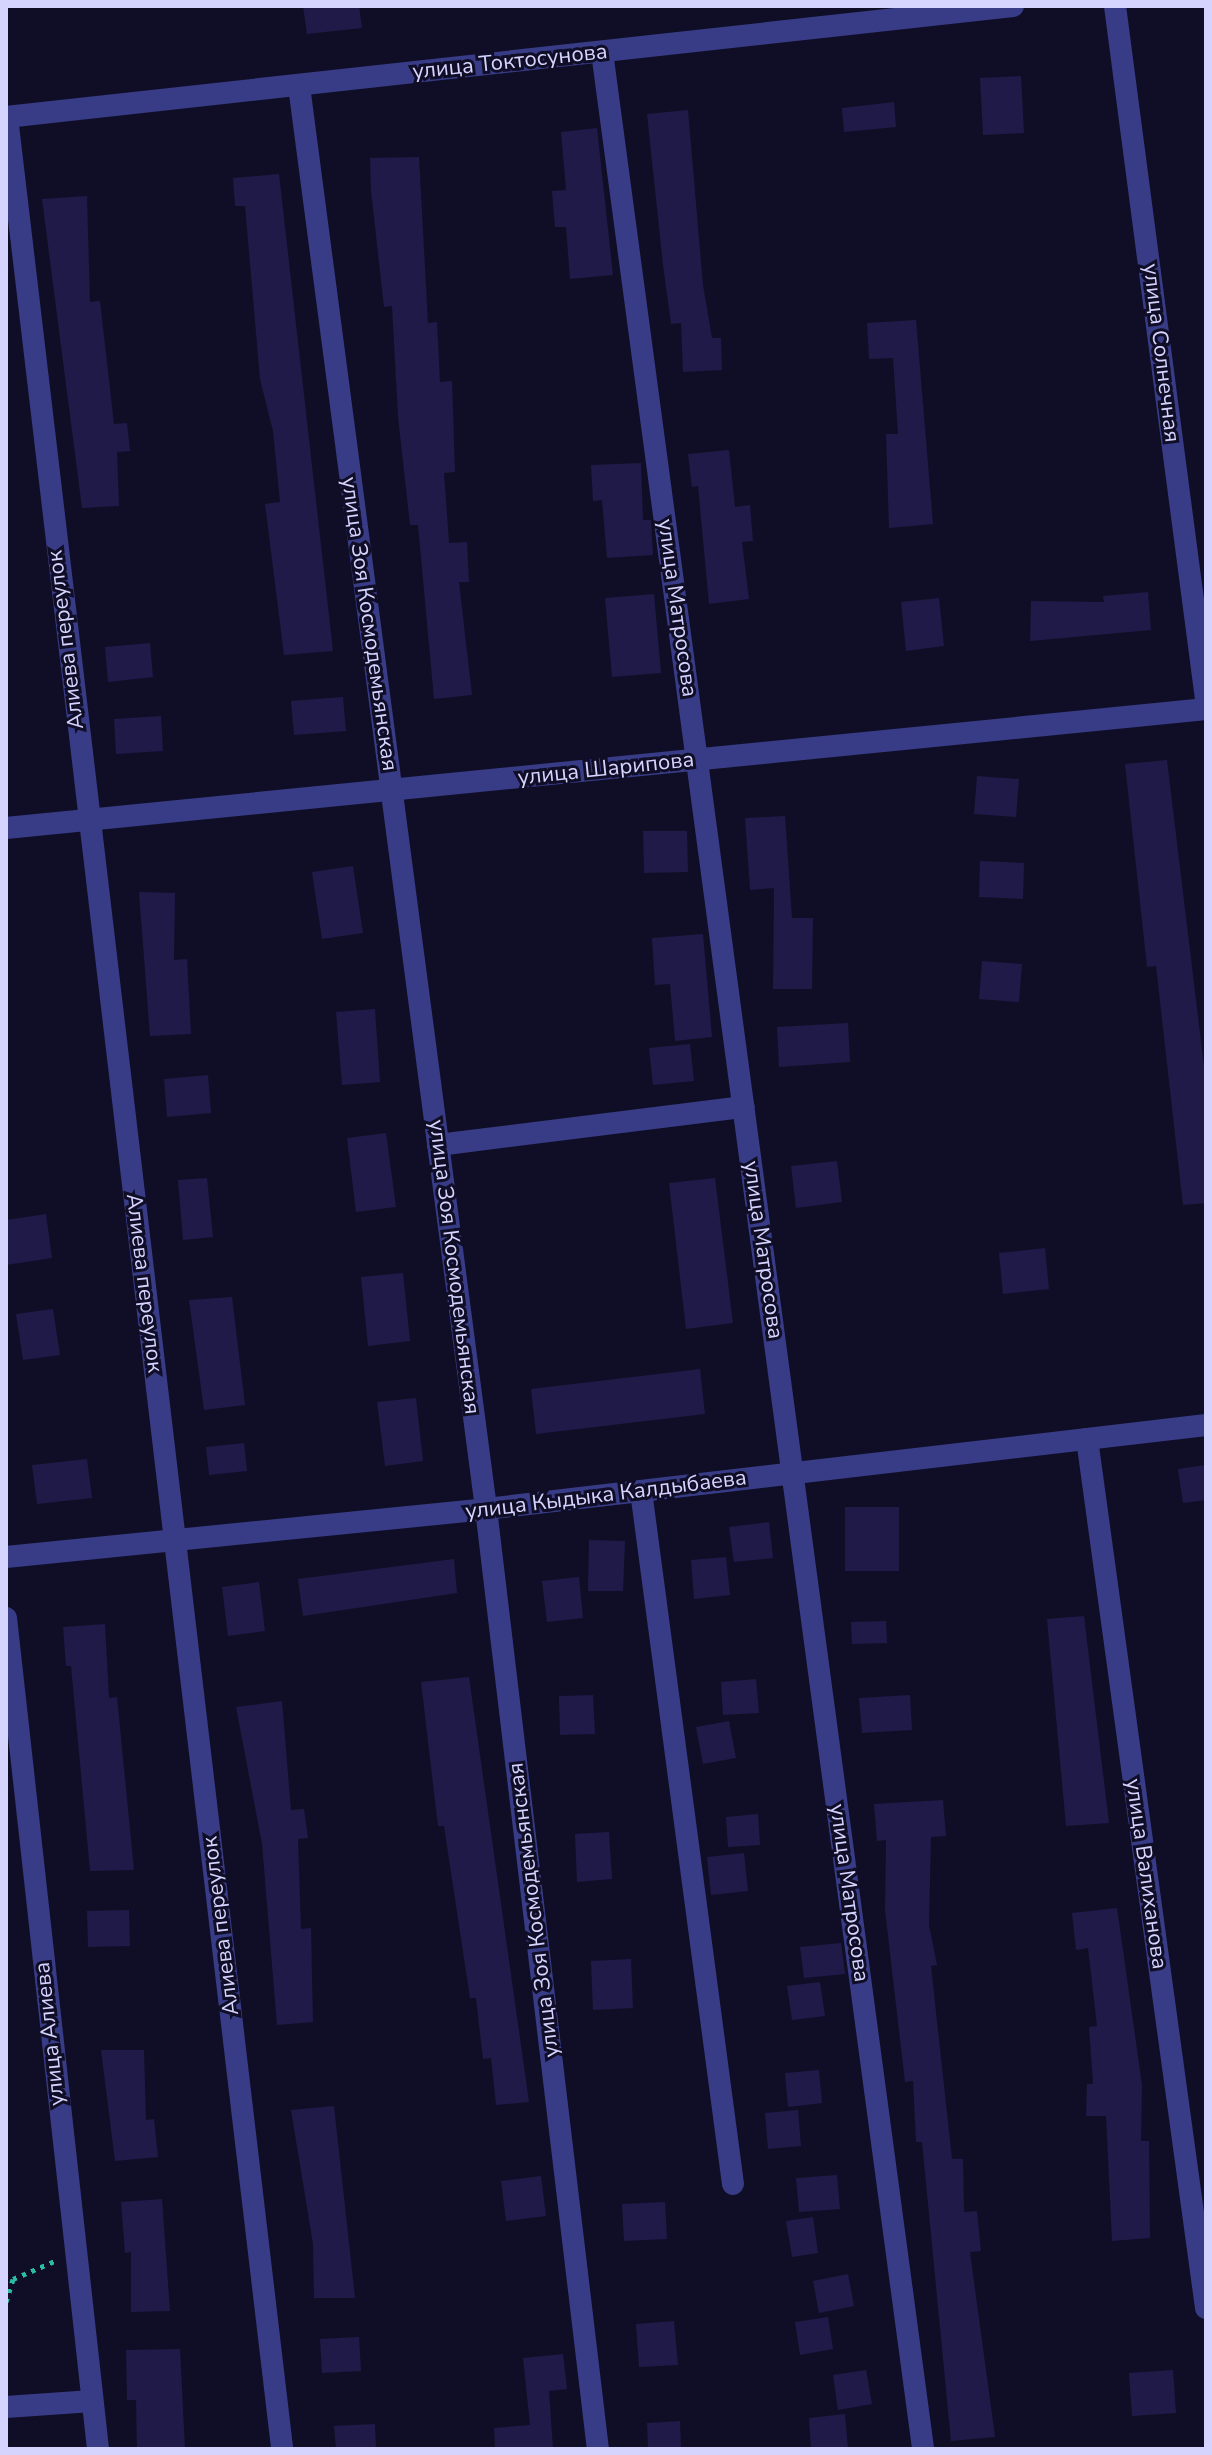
<!DOCTYPE html>
<meta charset="utf-8">
<style>
body{margin:0}
#map{position:relative;width:1212px;height:2455px;overflow:hidden;background:#100e26;font-family:"Nunito Sans",sans-serif}
div>[style]{position:absolute}
.building>*{inset:0;background:#1f1a48}
.path>*{height:5px;margin-top:-2.5px;transform-origin:0;background:repeating-linear-gradient(90deg,#2bbca6 0 4px,transparent 0 10px)}
.minor>*{height:22px;margin:-11px;padding:0 11px;transform-origin:11px;border-radius:11px;background:#383c87}
.tertiary>*{height:22px;margin:-11px;padding:0 11px;transform-origin:11px;border-radius:11px;background:#383c87}
span{translate:-50% -50%;white-space:nowrap;text-align:center;line-height:1.15;-webkit-text-stroke:6px #100e26;paint-order:stroke}
.street-label{font-size:22px;color:#d5d4ff}
.frame{position:absolute;inset:0;border:8px solid #d5d4ff;pointer-events:none}
</style>
<div id="map">
<div class="building">
<div style="clip-path:polygon(303px 6px,359px 6px,362px 28px,307px 34px)"></div>
<div style="clip-path:polygon(1021px 76px,1024px 133px,983px 135px,980px 78px)"></div>
<div style="clip-path:polygon(894px 102px,896px 127px,844px 132px,842px 108px)"></div>
<div style="clip-path:polygon(688px 110px,703px 285px,712px 338px,721px 338px,722px 370px,683px 372px,681px 323px,671px 324px,663px 265px,647px 114px)"></div>
<div style="clip-path:polygon(597px 128px,613px 275px,570px 279px,566px 227px,555px 227px,552px 191px,566px 190px,561px 132px)"></div>
<div style="clip-path:polygon(419px 157px,428px 323px,437px 322px,440px 382px,452px 381px,455px 472px,444px 473px,449px 543px,467px 542px,469px 582px,459px 582px,472px 695px,434px 699px,418px 525px,410px 525px,398px 417px,392px 306px,384px 307px,371px 191px,370px 158px)"></div>
<div style="clip-path:polygon(279px 174px,333px 651px,284px 655px,265px 504px,280px 502px,273px 431px,260px 379px,245px 206px,235px 206px,233px 178px)"></div>
<div style="clip-path:polygon(87px 196px,90px 302px,100px 301px,114px 424px,127px 423px,130px 451px,117px 452px,119px 506px,82px 508px,42px 199px)"></div>
<div style="clip-path:polygon(916px 320px,933px 524px,889px 528px,886px 434px,898px 434px,893px 358px,869px 359px,867px 323px)"></div>
<div style="clip-path:polygon(729px 450px,735px 507px,750px 505px,753px 541px,742px 542px,749px 599px,709px 604px,698px 486px,692px 487px,688px 454px)"></div>
<div style="clip-path:polygon(641px 463px,643px 520px,651px 520px,653px 555px,607px 558px,602px 500px,593px 501px,591px 465px)"></div>
<div style="clip-path:polygon(1148px 592px,1151px 630px,1030px 641px,1031px 601px,1104px 602px,1103px 596px)"></div>
<div style="clip-path:polygon(654px 594px,661px 673px,612px 677px,605px 598px)"></div>
<div style="clip-path:polygon(939px 598px,944px 646px,906px 651px,901px 602px)"></div>
<div style="clip-path:polygon(150px 643px,153px 677px,108px 682px,105px 647px)"></div>
<div style="clip-path:polygon(343px 697px,346px 731px,294px 735px,291px 701px)"></div>
<div style="clip-path:polygon(161px 716px,163px 751px,116px 754px,114px 719px)"></div>
<div style="clip-path:polygon(1167px 760px,1206px 1083px,1206px 1203px,1183px 1205px,1156px 966px,1147px 967px,1125px 764px)"></div>
<div style="clip-path:polygon(977px 776px,1019px 779px,1016px 817px,974px 814px)"></div>
<div style="clip-path:polygon(785px 816px,792px 918px,813px 918px,812px 989px,773px 989px,774px 888px,750px 890px,745px 818px)"></div>
<div style="clip-path:polygon(643px 831px,687px 831px,688px 872px,644px 873px)"></div>
<div style="clip-path:polygon(980px 861px,1024px 863px,1023px 899px,979px 897px)"></div>
<div style="clip-path:polygon(353px 866px,363px 933px,322px 939px,312px 872px)"></div>
<div style="clip-path:polygon(139px 892px,175px 893px,174px 960px,187px 959px,191px 1034px,150px 1036px)"></div>
<div style="clip-path:polygon(703px 934px,712px 1037px,675px 1041px,670px 984px,655px 985px,652px 938px)"></div>
<div style="clip-path:polygon(982px 961px,1022px 964px,1019px 1002px,979px 999px)"></div>
<div style="clip-path:polygon(375px 1009px,380px 1082px,342px 1085px,336px 1012px)"></div>
<div style="clip-path:polygon(848px 1023px,850px 1062px,779px 1067px,777px 1027px)"></div>
<div style="clip-path:polygon(690px 1044px,694px 1081px,653px 1085px,649px 1048px)"></div>
<div style="clip-path:polygon(208px 1075px,211px 1113px,167px 1117px,164px 1079px)"></div>
<div style="clip-path:polygon(386px 1133px,396px 1207px,356px 1212px,347px 1138px)"></div>
<div style="clip-path:polygon(837px 1161px,842px 1202px,796px 1208px,791px 1166px)"></div>
<div style="clip-path:polygon(207px 1178px,213px 1237px,183px 1240px,178px 1180px)"></div>
<div style="clip-path:polygon(715px 1178px,733px 1323px,686px 1329px,669px 1183px)"></div>
<div style="clip-path:polygon(46px 1214px,52px 1258px,6px 1265px,6px 1220px)"></div>
<div style="clip-path:polygon(1045px 1248px,1049px 1289px,1003px 1294px,999px 1253px)"></div>
<div style="clip-path:polygon(403px 1273px,410px 1341px,368px 1346px,361px 1277px)"></div>
<div style="clip-path:polygon(232px 1297px,245px 1405px,204px 1410px,189px 1300px)"></div>
<div style="clip-path:polygon(53px 1309px,60px 1355px,23px 1360px,16px 1314px)"></div>
<div style="clip-path:polygon(700px 1369px,705px 1414px,536px 1434px,531px 1389px)"></div>
<div style="clip-path:polygon(416px 1398px,423px 1461px,385px 1466px,377px 1402px)"></div>
<div style="clip-path:polygon(244px 1443px,247px 1471px,209px 1475px,206px 1447px)"></div>
<div style="clip-path:polygon(87px 1459px,92px 1498px,37px 1504px,32px 1465px)"></div>
<div style="clip-path:polygon(1206px 1465px,1206px 1500px,1183px 1503px,1178px 1469px)"></div>
<div style="clip-path:polygon(845px 1507px,899px 1507px,899px 1571px,845px 1571px)"></div>
<div style="clip-path:polygon(769px 1522px,773px 1558px,734px 1562px,729px 1527px)"></div>
<div style="clip-path:polygon(589px 1540px,625px 1541px,623px 1591px,588px 1591px)"></div>
<div style="clip-path:polygon(726px 1557px,730px 1595px,694px 1599px,691px 1560px)"></div>
<div style="clip-path:polygon(454px 1559px,457px 1593px,303px 1616px,298px 1579px)"></div>
<div style="clip-path:polygon(579px 1577px,583px 1618px,547px 1622px,542px 1581px)"></div>
<div style="clip-path:polygon(259px 1582px,265px 1631px,228px 1636px,222px 1587px)"></div>
<div style="clip-path:polygon(1084px 1616px,1109px 1823px,1066px 1826px,1047px 1619px)"></div>
<div style="clip-path:polygon(886px 1621px,887px 1643px,852px 1644px,851px 1622px)"></div>
<div style="clip-path:polygon(105px 1624px,109px 1698px,117px 1697px,134px 1870px,90px 1871px,71px 1666px,66px 1666px,63px 1627px)"></div>
<div style="clip-path:polygon(469px 1677px,529px 2102px,496px 2105px,491px 2058px,483px 2059px,476px 1998px,470px 1998px,444px 1826px,438px 1826px,421px 1682px)"></div>
<div style="clip-path:polygon(756px 1679px,759px 1713px,723px 1715px,721px 1682px)"></div>
<div style="clip-path:polygon(593px 1695px,595px 1734px,560px 1735px,559px 1696px)"></div>
<div style="clip-path:polygon(910px 1695px,912px 1730px,862px 1733px,859px 1698px)"></div>
<div style="clip-path:polygon(282px 1701px,291px 1810px,304px 1809px,308px 1838px,298px 1839px,301px 1929px,311px 1928px,313px 2022px,277px 2025px,262px 1844px,236px 1707px)"></div>
<div style="clip-path:polygon(729px 1721px,736px 1758px,703px 1764px,696px 1727px)"></div>
<div style="clip-path:polygon(943px 1800px,946px 1836px,931px 1837px,929px 1925px,937px 1965px,931px 1966px,952px 2159px,963px 2159px,964px 2212px,977px 2211px,981px 2251px,970px 2252px,995px 2437px,951px 2441px,922px 2142px,916px 2142px,913px 2081px,905px 2082px,885px 1910px,886px 1840px,877px 1841px,874px 1804px)"></div>
<div style="clip-path:polygon(758px 1814px,760px 1845px,728px 1847px,726px 1817px)"></div>
<div style="clip-path:polygon(609px 1832px,612px 1879px,577px 1882px,575px 1834px)"></div>
<div style="clip-path:polygon(744px 1853px,748px 1891px,711px 1895px,707px 1857px)"></div>
<div style="clip-path:polygon(1117px 1908px,1142px 2085px,1141px 2141px,1149px 2141px,1150px 2238px,1112px 2241px,1106px 2116px,1086px 2116px,1087px 2084px,1093px 2084px,1089px 2027px,1097px 2026px,1088px 1948px,1076px 1950px,1072px 1913px)"></div>
<div style="clip-path:polygon(129px 1910px,130px 1946px,88px 1947px,87px 1911px)"></div>
<div style="clip-path:polygon(841px 1943px,845px 1974px,804px 1978px,800px 1947px)"></div>
<div style="clip-path:polygon(631px 1959px,633px 2008px,593px 2010px,591px 1961px)"></div>
<div style="clip-path:polygon(820px 1982px,825px 2016px,792px 2020px,787px 1986px)"></div>
<div style="clip-path:polygon(101px 2050px,144px 2050px,146px 2120px,154px 2119px,158px 2157px,115px 2161px)"></div>
<div style="clip-path:polygon(819px 2070px,822px 2103px,788px 2107px,785px 2073px)"></div>
<div style="clip-path:polygon(334px 2106px,355px 2298px,314px 2298px,313px 2244px,291px 2110px)"></div>
<div style="clip-path:polygon(798px 2110px,801px 2146px,768px 2149px,765px 2113px)"></div>
<div style="clip-path:polygon(837px 2175px,840px 2209px,799px 2212px,796px 2178px)"></div>
<div style="clip-path:polygon(541px 2176px,546px 2216px,506px 2221px,501px 2181px)"></div>
<div style="clip-path:polygon(162px 2199px,170px 2311px,131px 2312px,131px 2252px,125px 2253px,121px 2202px)"></div>
<div style="clip-path:polygon(665px 2202px,667px 2239px,624px 2241px,622px 2204px)"></div>
<div style="clip-path:polygon(813px 2217px,818px 2253px,792px 2257px,786px 2221px)"></div>
<div style="clip-path:polygon(848px 2274px,854px 2306px,819px 2313px,813px 2281px)"></div>
<div style="clip-path:polygon(828px 2317px,833px 2349px,800px 2355px,795px 2322px)"></div>
<div style="clip-path:polygon(674px 2321px,678px 2365px,639px 2367px,636px 2324px)"></div>
<div style="clip-path:polygon(359px 2337px,361px 2371px,322px 2373px,320px 2339px)"></div>
<div style="clip-path:polygon(180px 2349px,185px 2449px,137px 2449px,136px 2400px,127px 2400px,126px 2350px)"></div>
<div style="clip-path:polygon(563px 2354px,567px 2389px,549px 2391px,553px 2449px,495px 2449px,494px 2428px,530px 2425px,523px 2358px)"></div>
<div style="clip-path:polygon(866px 2370px,872px 2404px,838px 2410px,833px 2375px)"></div>
<div style="clip-path:polygon(1173px 2370px,1176px 2413px,1132px 2416px,1129px 2373px)"></div>
<div style="clip-path:polygon(845px 2414px,848px 2449px,811px 2449px,809px 2418px)"></div>
<div style="clip-path:polygon(680px 2421px,681px 2449px,648px 2449px,647px 2423px)"></div>
<div style="clip-path:polygon(375px 2424px,376px 2449px,336px 2449px,334px 2426px)"></div>
</div>
<div class="path">
<div style="left:6px;top:2302px;width:24px;rotate:-73deg"></div>
<div style="left:13px;top:2279px;width:48px;rotate:-23.4deg"></div>
</div>
<div class="minor">
<div style="left:1115px;top:6px;width:699px;rotate:82.52deg"></div>
<div style="left:602px;top:52px;width:2418px;rotate:82.37deg"></div>
<div style="left:299px;top:86px;width:1435px;rotate:82.51deg"></div>
<div style="left:486px;top:1509px;width:947px;rotate:83.21deg"></div>
<div style="left:6px;top:117px;width:1013px;rotate:-6.29deg"></div>
<div style="left:7px;top:117px;width:2348px;rotate:83.27deg"></div>
<div style="left:6px;top:828px;width:1206px;rotate:-5.66deg"></div>
<div style="left:438px;top:1145px;width:308px;rotate:-7.1deg"></div>
<div style="left:1087px;top:1439px;width:877px;rotate:82.2deg"></div>
<div style="left:641px;top:1491px;width:699px;rotate:82.44deg"></div>
<div style="left:6px;top:1618px;width:836px;rotate:83.68deg"></div>
<div style="left:6px;top:2407px;width:86px;rotate:-4deg"></div>
</div>
<div class="tertiary">
<div style="left:6px;top:1557px;width:482px;rotate:-5.7deg"></div>
<div style="left:486px;top:1509px;width:725px;rotate:-6.65deg"></div>
</div>
<div class="street-label">
<span style="left:510px;top:62px;rotate:-6deg">улица Токтосунова</span>
<span style="left:1161px;top:353px;rotate:83deg">улица Солнечная</span>
<span style="left:677px;top:608px;rotate:82deg">улица Матросова</span>
<span style="left:369px;top:624px;rotate:82deg">улица Зоя Космодемьянская</span>
<span style="left:66px;top:640px;rotate:-97deg">Алиева переулок</span>
<span style="left:606px;top:769px;rotate:-6deg">улица Шарипова</span>
<span style="left:763px;top:1250px;rotate:82deg">улица Матросова</span>
<span style="left:454px;top:1267px;rotate:83deg">улица Зоя Космодемьянская</span>
<span style="left:144px;top:1283px;rotate:83deg">Алиева переулок</span>
<span style="left:606px;top:1495px;rotate:-7deg">улица Кыдыка Калдыбаева</span>
<span style="left:1146px;top:1874px;rotate:82deg">улица Валиханова</span>
<span style="left:849px;top:1893px;rotate:82deg">улица Матросова</span>
<span style="left:534px;top:1910px;rotate:-97deg">улица Зоя Космодемьянская</span>
<span style="left:221px;top:1926px;rotate:-97deg">Алиева переулок</span>
<span style="left:50px;top:2034px;rotate:-96deg">улица Алиева</span>
</div>
<div class="frame"></div>
</div>
